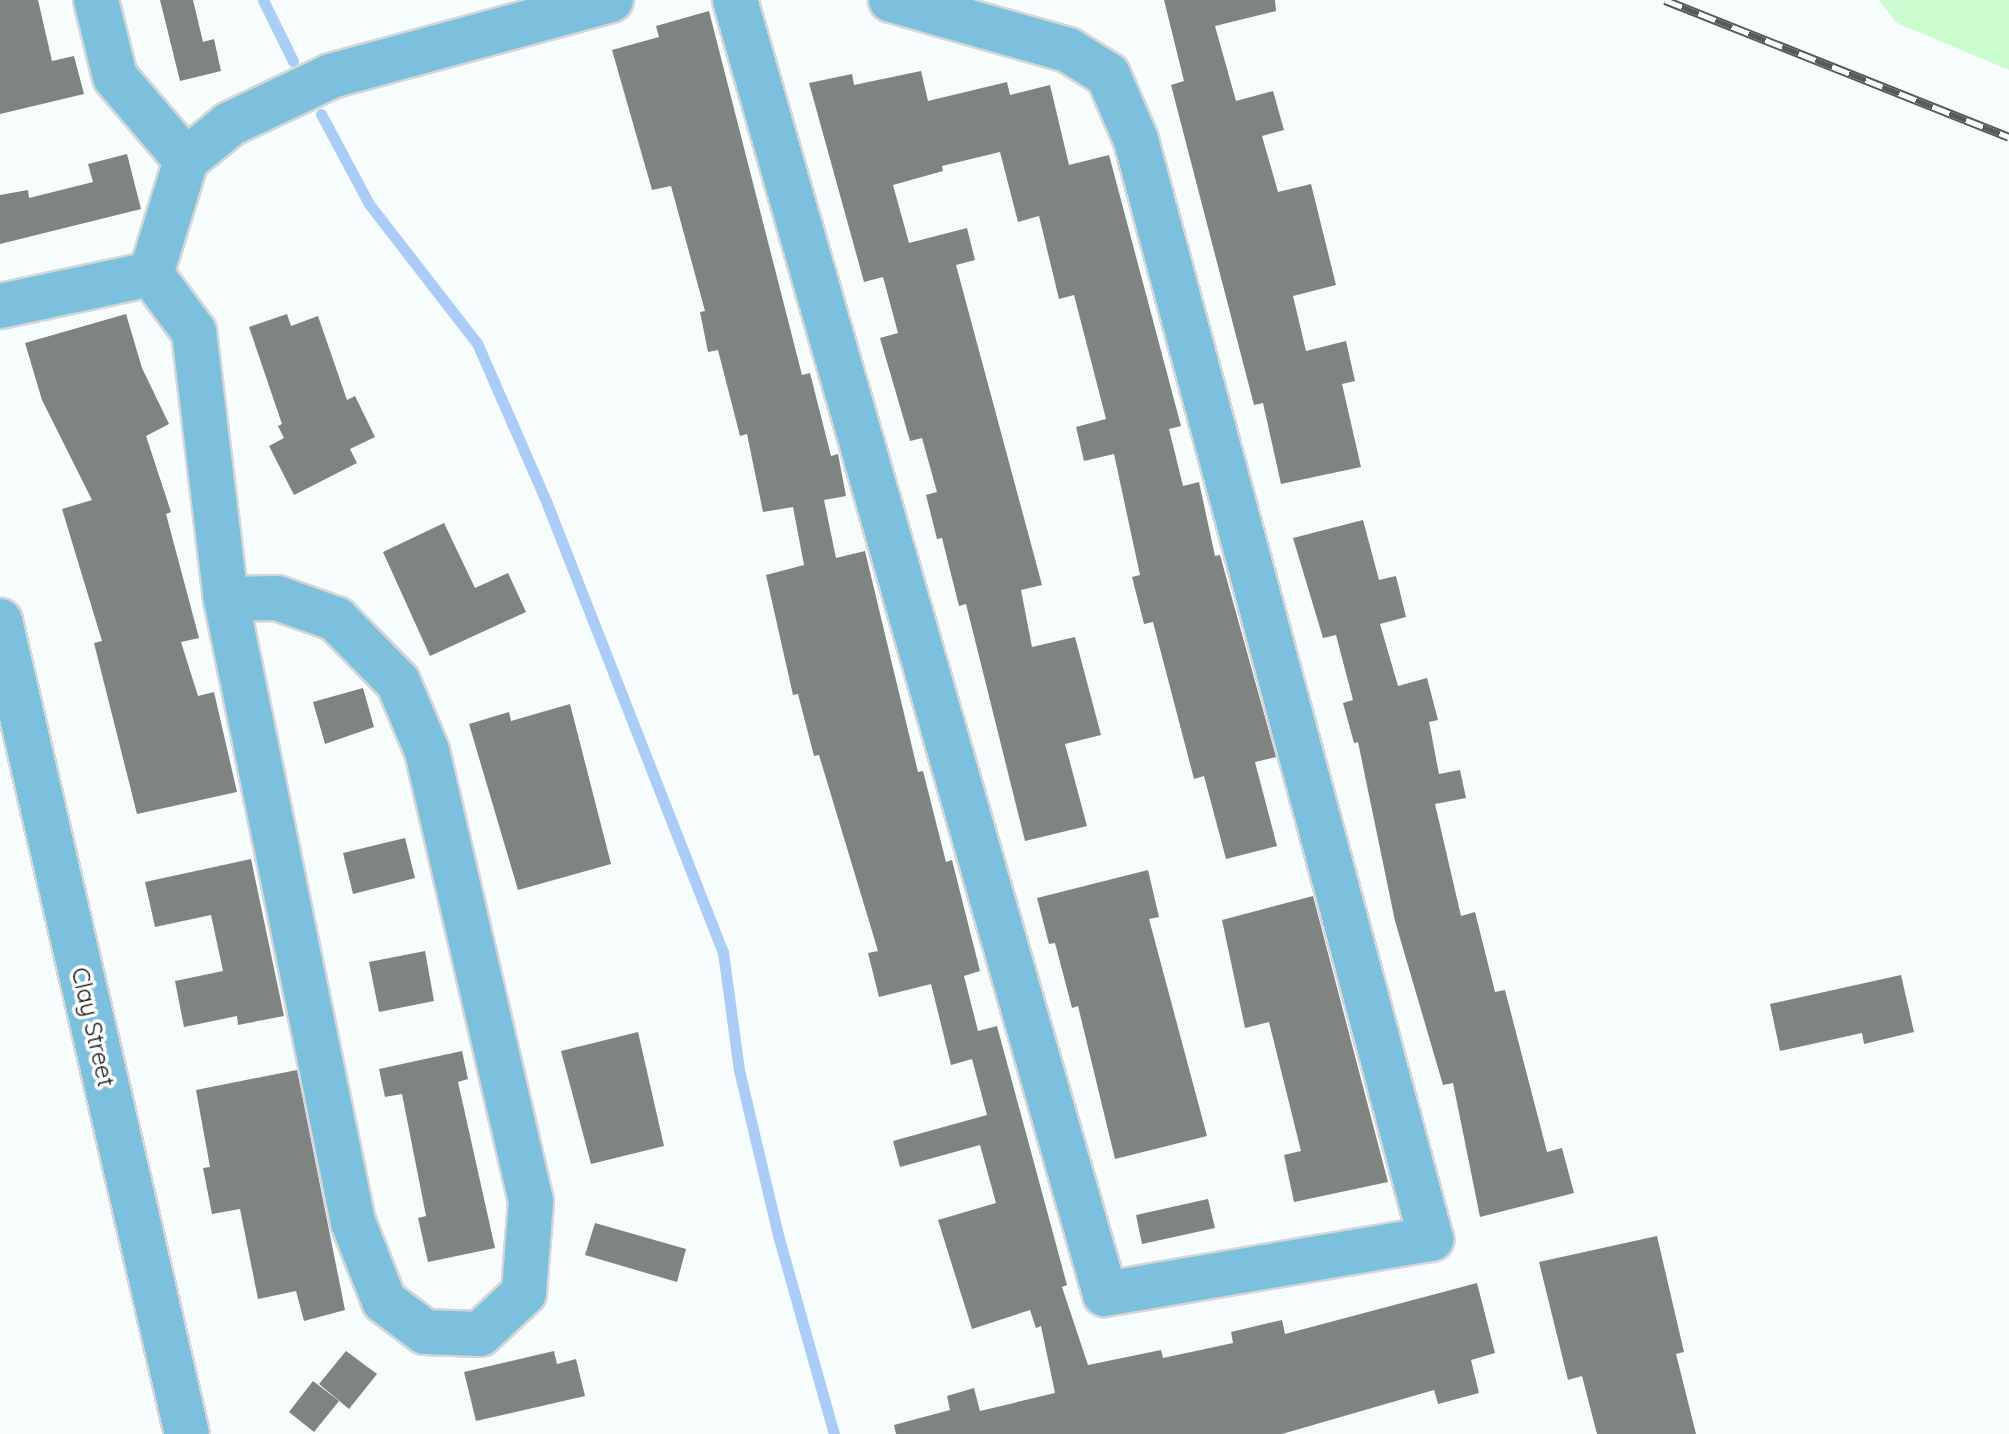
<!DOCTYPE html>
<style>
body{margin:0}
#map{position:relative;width:2009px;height:1434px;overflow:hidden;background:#f7fcfc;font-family:Quicksand,sans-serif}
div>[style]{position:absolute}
.green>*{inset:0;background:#cbfcd0}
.stream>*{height:11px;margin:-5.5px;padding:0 5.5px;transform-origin:5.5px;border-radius:5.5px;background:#aaccf7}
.building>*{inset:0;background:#7f8382}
.roads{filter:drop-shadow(2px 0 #d3d7d7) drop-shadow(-2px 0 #d3d7d7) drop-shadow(0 2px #d3d7d7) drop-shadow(0 -2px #d3d7d7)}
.minor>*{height:44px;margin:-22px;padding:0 22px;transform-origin:22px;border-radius:22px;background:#7cc0dd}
.rail>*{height:9px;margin-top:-4.5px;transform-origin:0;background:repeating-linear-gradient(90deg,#fff 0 18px,#595b5b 0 36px);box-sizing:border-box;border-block:2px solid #595b5b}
span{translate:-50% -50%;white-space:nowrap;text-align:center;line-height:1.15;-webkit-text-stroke:7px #fff;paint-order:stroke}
.street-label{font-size:24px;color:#161717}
</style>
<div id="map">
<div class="green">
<div style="clip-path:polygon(1879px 0,2009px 0,2009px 70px,1897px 23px)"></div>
</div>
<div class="stream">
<div style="left:263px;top:0;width:68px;rotate:63.8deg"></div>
<div style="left:321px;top:114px;width:102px;rotate:61.9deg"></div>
<div style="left:369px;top:204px;width:176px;rotate:52.2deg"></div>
<div style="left:477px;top:343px;width:172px;rotate:66.4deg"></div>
<div style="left:546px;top:501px;width:484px;rotate:68.6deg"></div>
<div style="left:723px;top:952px;width:119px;rotate:82.3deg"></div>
<div style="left:739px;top:1070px;width:170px;rotate:76.7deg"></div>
<div style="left:778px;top:1235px;width:207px;rotate:74.3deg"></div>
</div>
<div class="building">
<div style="clip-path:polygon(0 0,38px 0,52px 61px,74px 56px,84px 94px,0 114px)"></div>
<div style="clip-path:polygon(160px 0,193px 0,203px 42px,214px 39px,221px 71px,180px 81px)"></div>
<div style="clip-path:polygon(1164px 0,1275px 0,1276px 11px,1215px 26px,1236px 101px,1273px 91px,1284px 130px,1262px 136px,1278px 192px,1311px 184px,1336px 285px,1293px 296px,1306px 351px,1346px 341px,1355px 381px,1342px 384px,1361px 467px,1281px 484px,1263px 403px,1254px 405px,1171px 85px,1184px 81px)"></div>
<div style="clip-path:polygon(709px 11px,802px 375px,810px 373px,831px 456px,838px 454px,846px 496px,824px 500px,836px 558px,865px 551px,918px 772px,923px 771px,946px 862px,952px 860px,980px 971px,964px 976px,978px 1031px,997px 1026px,1067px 1285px,1062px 1287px,1088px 1365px,1161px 1350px,1163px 1358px,1233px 1343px,1231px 1332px,1282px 1320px,1285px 1334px,1477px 1283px,1495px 1353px,1471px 1360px,1479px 1393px,1438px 1404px,1434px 1390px,1282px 1434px,896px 1434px,894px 1425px,950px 1410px,947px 1396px,974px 1388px,980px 1411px,1055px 1393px,1041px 1326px,1036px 1328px,1030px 1310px,972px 1329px,938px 1220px,996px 1203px,980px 1145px,900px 1167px,893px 1141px,987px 1115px,972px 1059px,951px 1065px,931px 984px,879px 997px,868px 953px,878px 951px,819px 755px,814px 756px,798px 694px,793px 695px,766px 575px,804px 565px,793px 507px,763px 512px,747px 434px,740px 436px,718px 350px,708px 352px,700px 312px,705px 311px,671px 186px,652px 190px,612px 50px,659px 37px,656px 26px)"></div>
<div style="clip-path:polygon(921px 71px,928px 101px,1007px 82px,1010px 95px,1050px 85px,1069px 165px,1109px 155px,1181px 426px,1169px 429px,1183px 486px,1199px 482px,1215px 556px,1220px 555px,1276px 757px,1255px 762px,1277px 846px,1226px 859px,1204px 776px,1194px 779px,1153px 622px,1144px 624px,1132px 577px,1140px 575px,1114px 454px,1084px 461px,1076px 427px,1106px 419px,1074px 295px,1059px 299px,1039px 216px,1018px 222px,1000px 152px,942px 166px,943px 171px,893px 185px,909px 243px,967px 228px,975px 260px,956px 265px,1042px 585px,1021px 590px,1032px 647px,1075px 637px,1101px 735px,1065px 744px,1087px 826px,1025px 841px,966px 604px,959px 606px,942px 538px,937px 539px,926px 495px,937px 492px,922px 438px,910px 441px,880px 338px,898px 333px,883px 277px,864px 282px,809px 83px,852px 74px,854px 85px)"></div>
<div style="clip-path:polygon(127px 154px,141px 209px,0 244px,0 195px,28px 190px,29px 198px,93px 182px,88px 164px)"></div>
<div style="clip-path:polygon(126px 314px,142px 368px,169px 424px,146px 436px,171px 512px,166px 514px,199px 638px,181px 642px,198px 696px,214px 692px,237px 792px,137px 814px,94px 643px,102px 641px,62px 509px,92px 500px,42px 400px,25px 343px)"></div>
<div style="clip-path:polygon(287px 314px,291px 326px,318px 316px,347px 400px,355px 396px,375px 437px,350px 449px,357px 463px,294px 495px,269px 446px,284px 438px,278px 426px,282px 424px,249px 327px)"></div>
<div style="clip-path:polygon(1363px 520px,1379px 580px,1396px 576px,1406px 617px,1380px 624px,1398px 686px,1427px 678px,1438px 720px,1429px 722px,1439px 774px,1460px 770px,1466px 798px,1435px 804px,1461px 916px,1475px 912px,1495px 992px,1505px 990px,1547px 1152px,1562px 1148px,1574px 1193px,1480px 1217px,1453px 1083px,1443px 1085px,1395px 921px,1358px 742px,1354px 743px,1343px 703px,1353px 700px,1336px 635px,1323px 638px,1293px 538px)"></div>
<div style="clip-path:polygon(444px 523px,475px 588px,508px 573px,526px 612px,430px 656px,383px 552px)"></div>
<div style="clip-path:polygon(363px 688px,374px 727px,325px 744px,313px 702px)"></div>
<div style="clip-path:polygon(570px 704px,611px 864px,518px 890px,469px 724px,509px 712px,511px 721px)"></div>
<div style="clip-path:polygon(405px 838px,415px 878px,353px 894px,343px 853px)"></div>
<div style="clip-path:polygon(251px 859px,284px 1016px,238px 1025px,237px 1016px,184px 1027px,175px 981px,223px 971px,211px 915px,155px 927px,145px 882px)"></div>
<div style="clip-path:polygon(1148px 870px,1159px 917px,1149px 919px,1207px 1136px,1115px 1159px,1078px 1006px,1072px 1008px,1055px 943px,1049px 944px,1037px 898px)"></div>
<div style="clip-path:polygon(1313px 896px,1388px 1182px,1294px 1202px,1284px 1155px,1301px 1151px,1269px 1022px,1245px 1028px,1222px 920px)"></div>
<div style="clip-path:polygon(425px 951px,434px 1001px,379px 1012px,369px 962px)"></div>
<div style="clip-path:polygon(1901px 975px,1914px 1032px,1864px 1044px,1862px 1033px,1780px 1051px,1770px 1004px)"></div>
<div style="clip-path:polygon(638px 1032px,664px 1146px,591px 1164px,561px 1051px)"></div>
<div style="clip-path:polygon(462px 1051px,468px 1079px,458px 1082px,495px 1248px,428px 1262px,418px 1218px,426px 1216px,402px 1094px,385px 1097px,379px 1069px)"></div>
<div style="clip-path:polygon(297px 1070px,345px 1310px,304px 1321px,296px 1291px,258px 1299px,240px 1209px,212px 1214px,203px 1168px,210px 1167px,196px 1090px)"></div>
<div style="clip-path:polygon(1208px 1199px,1215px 1228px,1142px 1244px,1136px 1215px)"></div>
<div style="clip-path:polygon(595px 1223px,686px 1249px,677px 1282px,585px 1255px)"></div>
<div style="clip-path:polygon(1657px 1236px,1684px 1352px,1676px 1354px,1696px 1434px,1597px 1434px,1582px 1376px,1568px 1380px,1539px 1262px)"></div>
<div style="clip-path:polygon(346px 1351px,377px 1374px,349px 1409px,319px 1384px)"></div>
<div style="clip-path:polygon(554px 1351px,557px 1364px,576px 1359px,585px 1396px,476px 1421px,464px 1372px)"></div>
<div style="clip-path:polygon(313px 1381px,339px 1401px,314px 1432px,289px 1412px)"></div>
</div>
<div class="roads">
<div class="minor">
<div style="left:96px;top:0;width:79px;rotate:76.1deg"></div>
<div style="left:115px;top:77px;width:109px;rotate:49.5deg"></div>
<div style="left:735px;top:0;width:1346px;rotate:74.04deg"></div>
<div style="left:1105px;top:1294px;width:331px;rotate:-9.6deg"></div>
<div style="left:1431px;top:1239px;width:1138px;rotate:-105.03deg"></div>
<div style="left:1136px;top:140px;width:71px;rotate:-113.3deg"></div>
<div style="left:1108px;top:75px;width:47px;rotate:-148deg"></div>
<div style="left:1068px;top:50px;width:184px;rotate:-164.2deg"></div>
<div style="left:151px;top:274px;width:72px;rotate:53.4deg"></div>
<div style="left:194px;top:332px;width:269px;rotate:83.2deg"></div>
<div style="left:0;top:306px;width:154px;rotate:-12deg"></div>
<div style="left:151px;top:274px;width:119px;rotate:-72.9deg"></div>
<div style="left:186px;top:160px;width:57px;rotate:-39.3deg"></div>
<div style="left:230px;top:124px;width:112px;rotate:-25.4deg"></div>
<div style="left:331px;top:76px;width:290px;rotate:-15.2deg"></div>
<div style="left:277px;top:598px;width:63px;rotate:19.6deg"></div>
<div style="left:336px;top:619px;width:88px;rotate:45.5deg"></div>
<div style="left:398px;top:682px;width:75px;rotate:67.2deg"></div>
<div style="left:427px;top:751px;width:462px;rotate:77deg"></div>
<div style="left:531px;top:1201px;width:92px;rotate:94.4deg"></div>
<div style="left:524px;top:1293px;width:60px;rotate:137deg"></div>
<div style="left:480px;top:1334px;width:55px;rotate:-177.9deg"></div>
<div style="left:425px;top:1332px;width:51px;rotate:-142.9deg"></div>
<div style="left:384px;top:1301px;width:85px;rotate:-111.4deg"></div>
<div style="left:353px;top:1222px;width:636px;rotate:-101.52deg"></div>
<div style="left:226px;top:599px;width:51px;rotate:-1.1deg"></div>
<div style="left:0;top:621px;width:834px;rotate:77.05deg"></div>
</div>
</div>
<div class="rail">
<div style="left:1665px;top:0;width:370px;rotate:21.7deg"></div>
</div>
<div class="street-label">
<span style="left:93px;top:1027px;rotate:77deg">Clay Street</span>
</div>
</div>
